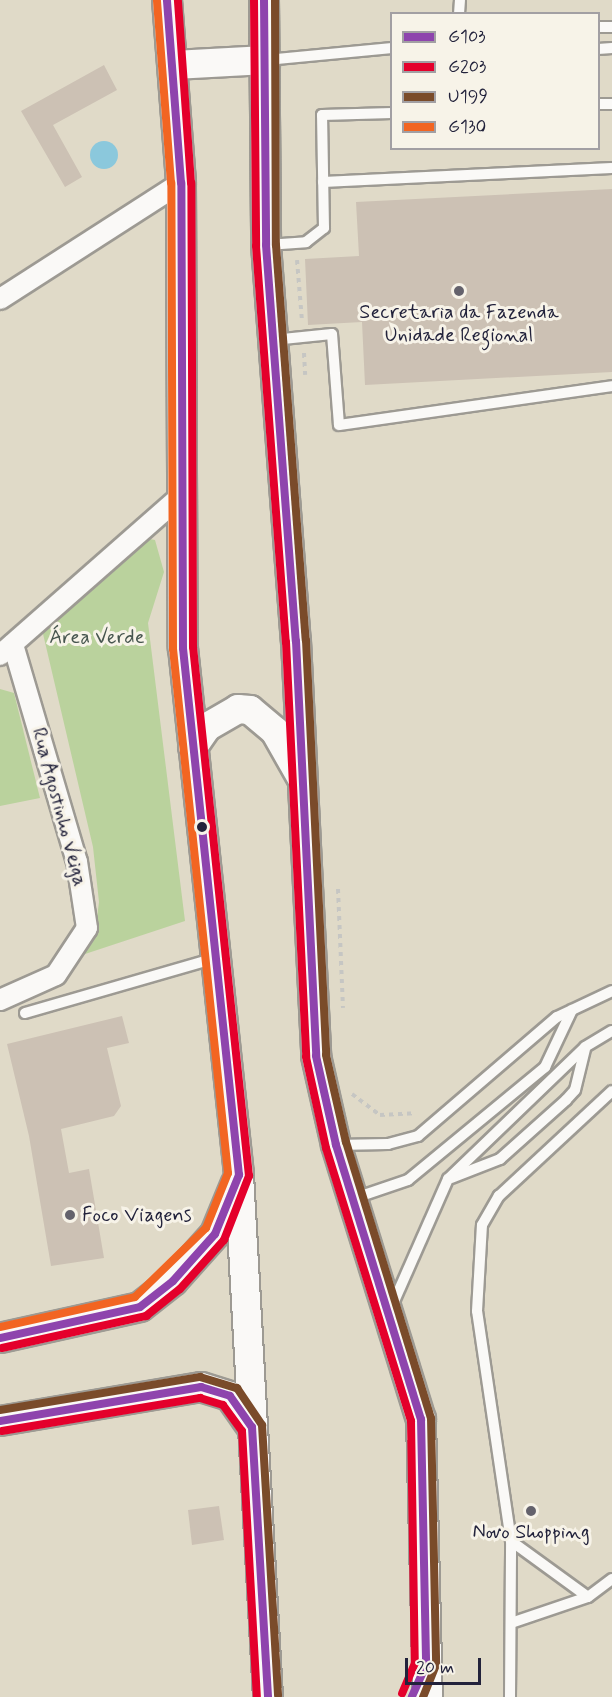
<!DOCTYPE html>
<meta charset="utf-8">
<style>
body{margin:0}
#map{position:relative;width:612px;height:1697px;overflow:hidden;background:#e0dac8;font-family:Mynerve,sans-serif}
div>[style]{position:absolute}
.green>*{inset:0;background:#bad29d}
.water>*{inset:0;background:#8bc8dc}
.round{border-radius:50%}
.building>*{inset:0;background:#ccc1b4}
.path>*{height:4px;margin-top:-2px;transform-origin:0;background:repeating-linear-gradient(90deg,#c6c6c3 0 4.5px,transparent 0 9px)}
.roads{filter:drop-shadow(2px 0 #9d9a93) drop-shadow(-2px 0 #9d9a93) drop-shadow(0 2px #9d9a93) drop-shadow(0 -2px #9d9a93)}
.service>*{height:10px;margin:-5px;padding:0 5px;transform-origin:5px;border-radius:5px;background:#faf9f7}
.minor>*{height:20px;margin:-10px;padding:0 10px;transform-origin:10px;border-radius:10px;background:#faf9f7}
.secondary>*{height:28px;margin:-14px;padding:0 14px;transform-origin:14px;border-radius:14px;background:#faf9f7}
.bus-1>*{height:8px;margin:-4px;padding:0 4px;transform-origin:4px;border-radius:4px;background:#8e44ad}
.bus-2>*{height:8px;margin:-4px;padding:0 4px;transform-origin:4px;border-radius:4px;background:#e4002b}
.bus-3>*{height:8px;margin:-4px;padding:0 4px;transform-origin:4px;border-radius:4px;background:#7a4b2a}
.bus-4>*{height:8px;margin:-4px;padding:0 4px;transform-origin:4px;border-radius:4px;background:#f26522}
.dots>*{width:16px;height:16px;translate:-50% -50%;box-sizing:border-box;border:3px solid #f7f3e8;border-radius:50%}
span{translate:-50% -50%;white-space:nowrap;text-align:center;line-height:1.15;-webkit-text-stroke:6px #f7f3e8;paint-order:stroke}
.poi-label{font-size:20px;color:#22223b}
.left{translate:0 -50%;text-align:left}
.park-label{font-size:20px;color:#46554e}
.street-label{font-size:20px;color:#22223b}
.legend{position:absolute;left:390px;top:12px;width:210px;height:138px;box-sizing:border-box;background:#f7f3e8;border:2px solid #a29fa3;margin:0;padding:8px 10px;list-style:none;font-size:18px;color:#22223b}
.legend li{display:flex;align-items:center;gap:12px;height:30px}
.legend b{width:30px;border:2px solid #a29fa3}
.scale{position:absolute;left:405px;top:1658px;width:76px;height:27px;box-sizing:border-box;border:3px solid #22223b;border-top:0;padding-left:8px;font-size:18px;line-height:21px;white-space:nowrap;color:#22223b;-webkit-text-stroke:4px #f7f3e8;paint-order:stroke}
</style>
<div id="map">
<div class="green">
<div style="clip-path:polygon(133px 536px,155px 540px,164px 572px,148px 623px,185px 921px,82px 955px,95px 934px,99px 902px,93px 847px,40px 621px,104px 548px)"></div>
<div style="clip-path:polygon(0 689px,14px 693px,40px 798px,0 806px)"></div>
</div>
<div class="water">
<div class="round" style="left:90px;top:141px;width:28px;height:28px"></div>
</div>
<div class="building">
<div style="clip-path:polygon(104px 65px,117px 90px,53px 125px,82px 177px,65px 187px,21px 111px)"></div>
<div style="clip-path:polygon(612px 189px,612px 372px,365px 385px,362px 322px,308px 325px,305px 259px,359px 256px,356px 202px)"></div>
<div style="clip-path:polygon(122px 1016px,129px 1043px,107px 1048px,121px 1106px,114px 1116px,61px 1129px,69px 1173px,89px 1169px,104px 1258px,51px 1266px,29px 1136px,7px 1044px)"></div>
<div style="clip-path:polygon(219px 1506px,224px 1540px,192px 1545px,188px 1510px)"></div>
</div>
<div class="path">
<div style="left:297px;top:260px;width:61px;rotate:85.3deg"></div>
<div style="left:304px;top:353px;width:22px;rotate:87deg"></div>
<div style="left:338px;top:889px;width:119px;rotate:87.6deg"></div>
<div style="left:352px;top:1094px;width:35px;rotate:37deg"></div>
<div style="left:380px;top:1115px;width:35px;rotate:-3deg"></div>
</div>
<div class="roads">
<div class="service">
<div style="left:459px;top:14px;width:14px;rotate:-86deg"></div>
<div style="left:598px;top:27px;width:14px"></div>
<div style="left:598px;top:49px;width:14px;rotate:-4deg"></div>
<div style="left:266px;top:60px;width:127px;rotate:-5.4deg"></div>
<div style="left:598px;top:104px;width:14px"></div>
<div style="left:323px;top:182px;width:289px;rotate:-2.8deg"></div>
<div style="left:267px;top:245px;width:39px;rotate:-4deg"></div>
<div style="left:306px;top:242px;width:23px;rotate:-38deg"></div>
<div style="left:324px;top:228px;width:113px;rotate:-91deg"></div>
<div style="left:322px;top:115px;width:70px;rotate:-1.6deg"></div>
<div style="left:273px;top:340px;width:59px;rotate:-5.8deg"></div>
<div style="left:332px;top:334px;width:91px;rotate:85.6deg"></div>
<div style="left:339px;top:425px;width:276px;rotate:-8.1deg"></div>
<div style="left:25px;top:1013px;width:198px;rotate:-16.1deg"></div>
<div style="left:336px;top:1145px;width:52px;rotate:-1.1deg"></div>
<div style="left:388px;top:1144px;width:31px;rotate:-15deg"></div>
<div style="left:418px;top:1136px;width:183px;rotate:-40.6deg"></div>
<div style="left:557px;top:1017px;width:61px;rotate:-25.3deg"></div>
<div style="left:451px;top:1178px;width:53px;rotate:-21.2deg"></div>
<div style="left:500px;top:1159px;width:89px;rotate:-41.8deg"></div>
<div style="left:566px;top:1100px;width:13px;rotate:-48deg"></div>
<div style="left:575px;top:1090px;width:42px;rotate:-76.3deg"></div>
<div style="left:355px;top:1198px;width:56px;rotate:-18.8deg"></div>
<div style="left:408px;top:1180px;width:178px;rotate:-39.5deg"></div>
<div style="left:545px;top:1067px;width:63px;rotate:-64.7deg"></div>
<div style="left:392px;top:1306px;width:139px;rotate:-66.2deg"></div>
<div style="left:448px;top:1179px;width:190px;rotate:-43.9deg"></div>
<div style="left:585px;top:1047px;width:31px;rotate:-31deg"></div>
<div style="left:511px;top:1541px;width:95px;rotate:36deg"></div>
<div style="left:511px;top:1623px;width:81px;rotate:-18.7deg"></div>
<div style="left:588px;top:1597px;width:30px;rotate:-37deg"></div>
<div style="left:510px;top:1697px;width:156px;rotate:-89.6deg"></div>
<div style="left:511px;top:1541px;width:232px;rotate:-98.4deg"></div>
<div style="left:477px;top:1311px;width:86px;rotate:-86.7deg"></div>
<div style="left:482px;top:1225px;width:34px;rotate:-60deg"></div>
<div style="left:499px;top:1196px;width:154px;rotate:-42.9deg"></div>
</div>
<div class="minor">
<div style="left:0;top:299px;width:215px;rotate:-32.7deg"></div>
<div style="left:0;top:655px;width:241px;rotate:-41.3deg"></div>
<div style="left:0;top:1000px;width:61px;rotate:-24.1deg"></div>
<div style="left:56px;top:975px;width:56px;rotate:-56.6deg"></div>
<div style="left:87px;top:928px;width:67px;rotate:-98.6deg"></div>
<div style="left:77px;top:862px;width:227px;rotate:-106.4deg"></div>
</div>
<div class="secondary">
<div style="left:167px;top:0;width:184px;rotate:85.6deg"></div>
<div style="left:181px;top:183px;width:465px;rotate:89.8deg"></div>
<div style="left:183px;top:648px;width:530px;rotate:83.93deg"></div>
<div style="left:239px;top:1175px;width:523px;rotate:86.82deg"></div>
<div style="left:264px;top:0;width:245px;rotate:89.5deg"></div>
<div style="left:266px;top:245px;width:397px;rotate:85.7deg"></div>
<div style="left:296px;top:641px;width:415px;rotate:87.2deg"></div>
<div style="left:316px;top:1056px;width:91px;rotate:77.3deg"></div>
<div style="left:336px;top:1145px;width:287px;rotate:72.8deg"></div>
<div style="left:421px;top:1419px;width:278px;rotate:88.6deg"></div>
<div style="left:174px;top:65px;width:92px;rotate:-3.1deg"></div>
<div style="left:193px;top:747px;width:24px;rotate:-55deg"></div>
<div style="left:207px;top:727px;width:36px;rotate:-30deg"></div>
<div style="left:238px;top:709px;width:12px;rotate:5deg"></div>
<div style="left:250px;top:710px;width:33px;rotate:40deg"></div>
<div style="left:275px;top:731px;width:53px;rotate:60.5deg"></div>
<div style="left:0;top:1338px;width:143px;rotate:-12.5deg"></div>
<div style="left:140px;top:1307px;width:42px;rotate:-38.2deg"></div>
<div style="left:173px;top:1281px;width:63px;rotate:-48.2deg"></div>
<div style="left:215px;top:1234px;width:55px;rotate:-67.6deg"></div>
<div style="left:0;top:1421px;width:204px;rotate:-9.6deg"></div>
<div style="left:201px;top:1387px;width:30px;rotate:17deg"></div>
<div style="left:230px;top:1396px;width:38px;rotate:55deg"></div>
</div>
</div>
<div class="bus-1">
<div style="left:264px;top:0;width:245px;rotate:89.5deg"></div>
<div style="left:266px;top:245px;width:397px;rotate:85.7deg"></div>
<div style="left:296px;top:641px;width:415px;rotate:87.2deg"></div>
<div style="left:316px;top:1056px;width:91px;rotate:77.3deg"></div>
<div style="left:336px;top:1145px;width:287px;rotate:72.8deg"></div>
<div style="left:421px;top:1419px;width:246px;rotate:88.8deg"></div>
<div style="left:426px;top:1665px;width:35px;rotate:114deg"></div>
<div style="left:0;top:1338px;width:143px;rotate:-12.5deg"></div>
<div style="left:140px;top:1307px;width:42px;rotate:-38.2deg"></div>
<div style="left:173px;top:1281px;width:63px;rotate:-48.2deg"></div>
<div style="left:215px;top:1234px;width:64px;rotate:-67.9deg"></div>
<div style="left:239px;top:1175px;width:530px;rotate:-96.07deg"></div>
<div style="left:183px;top:648px;width:465px;rotate:-90.2deg"></div>
<div style="left:181px;top:183px;width:184px;rotate:-94.4deg"></div>
<div style="left:0;top:1421px;width:204px;rotate:-9.6deg"></div>
<div style="left:201px;top:1387px;width:30px;rotate:17deg"></div>
<div style="left:230px;top:1396px;width:38px;rotate:55deg"></div>
<div style="left:252px;top:1427px;width:270px;rotate:86.6deg"></div>
</div>
<div class="bus-2">
<div style="left:254px;top:0;width:246px;rotate:89.5deg"></div>
<div style="left:256px;top:246px;width:397px;rotate:85.7deg"></div>
<div style="left:286px;top:642px;width:415px;rotate:87.2deg"></div>
<div style="left:306px;top:1057px;width:93px;rotate:77.6deg"></div>
<div style="left:326px;top:1148px;width:286px;rotate:72.7deg"></div>
<div style="left:411px;top:1421px;width:242px;rotate:89.1deg"></div>
<div style="left:415px;top:1663px;width:33px;rotate:113deg"></div>
<div style="left:2px;top:1348px;width:148px;rotate:-12.5deg"></div>
<div style="left:146px;top:1316px;width:43px;rotate:-38.5deg"></div>
<div style="left:180px;top:1289px;width:66px;rotate:-48.1deg"></div>
<div style="left:224px;top:1240px;width:69px;rotate:-68.7deg"></div>
<div style="left:249px;top:1176px;width:532px;rotate:-96.04deg"></div>
<div style="left:193px;top:647px;width:464px;rotate:-90.2deg"></div>
<div style="left:191px;top:183px;width:183px;rotate:-94.1deg"></div>
<div style="left:2px;top:1431px;width:201px;rotate:-9.5deg"></div>
<div style="left:200px;top:1398px;width:24px;rotate:17deg"></div>
<div style="left:223px;top:1405px;width:32px;rotate:54deg"></div>
<div style="left:242px;top:1431px;width:266px;rotate:86.8deg"></div>
</div>
<div class="bus-3">
<div style="left:275px;top:0;width:245px;rotate:89.8deg"></div>
<div style="left:276px;top:245px;width:396px;rotate:85.7deg"></div>
<div style="left:306px;top:640px;width:415px;rotate:87.2deg"></div>
<div style="left:326px;top:1055px;width:89px;rotate:77.1deg"></div>
<div style="left:346px;top:1142px;width:289px;rotate:72.9deg"></div>
<div style="left:431px;top:1418px;width:247px;rotate:88.8deg"></div>
<div style="left:436px;top:1665px;width:35px;rotate:112deg"></div>
<div style="left:0;top:1410px;width:203px;rotate:-9.4deg"></div>
<div style="left:200px;top:1377px;width:39px;rotate:17deg"></div>
<div style="left:237px;top:1388px;width:45px;rotate:56deg"></div>
<div style="left:262px;top:1425px;width:271px;rotate:86.6deg"></div>
</div>
<div class="bus-4">
<div style="left:0;top:1327px;width:138px;rotate:-12.5deg"></div>
<div style="left:135px;top:1297px;width:99px;rotate:-44.2deg"></div>
<div style="left:206px;top:1228px;width:59px;rotate:-68.2deg"></div>
<div style="left:228px;top:1173px;width:527px;rotate:-95.99deg"></div>
<div style="left:173px;top:649px;width:466px;rotate:-90.2deg"></div>
<div style="left:171px;top:183px;width:183px;rotate:-94.4deg"></div>
</div>
<div class="dots">
<div style="left:459px;top:291px;background:#64626c"></div>
<div style="left:202px;top:827px;background:#22223b"></div>
<div style="left:70px;top:1215px;background:#64626c"></div>
<div style="left:531px;top:1511px;background:#64626c"></div>
</div>
<div class="poi-label">
<span style="left:459px;top:324px">Secretaria da Fazenda<br>Unidade Regional</span>
<span class="left" style="left:82px;top:1215px">Foco Viagens</span>
<span style="left:531px;top:1532px">Novo Shopping</span>
</div>
<div class="park-label">
<span style="left:97px;top:637px">Área Verde</span>
</div>
<div class="street-label">
<span style="left:59px;top:807px;rotate:75deg">Rua Agostinho Veiga</span>
</div>
<ul class="legend">
<li><b style="height:8px;background:#8e44ad"></b>G103</li>
<li><b style="height:8px;background:#e4002b"></b>G203</li>
<li><b style="height:8px;background:#7a4b2a"></b>U199</li>
<li><b style="height:8px;background:#f26522"></b>G130</li>
</ul>
<div class="scale">20 m</div>
</div>
